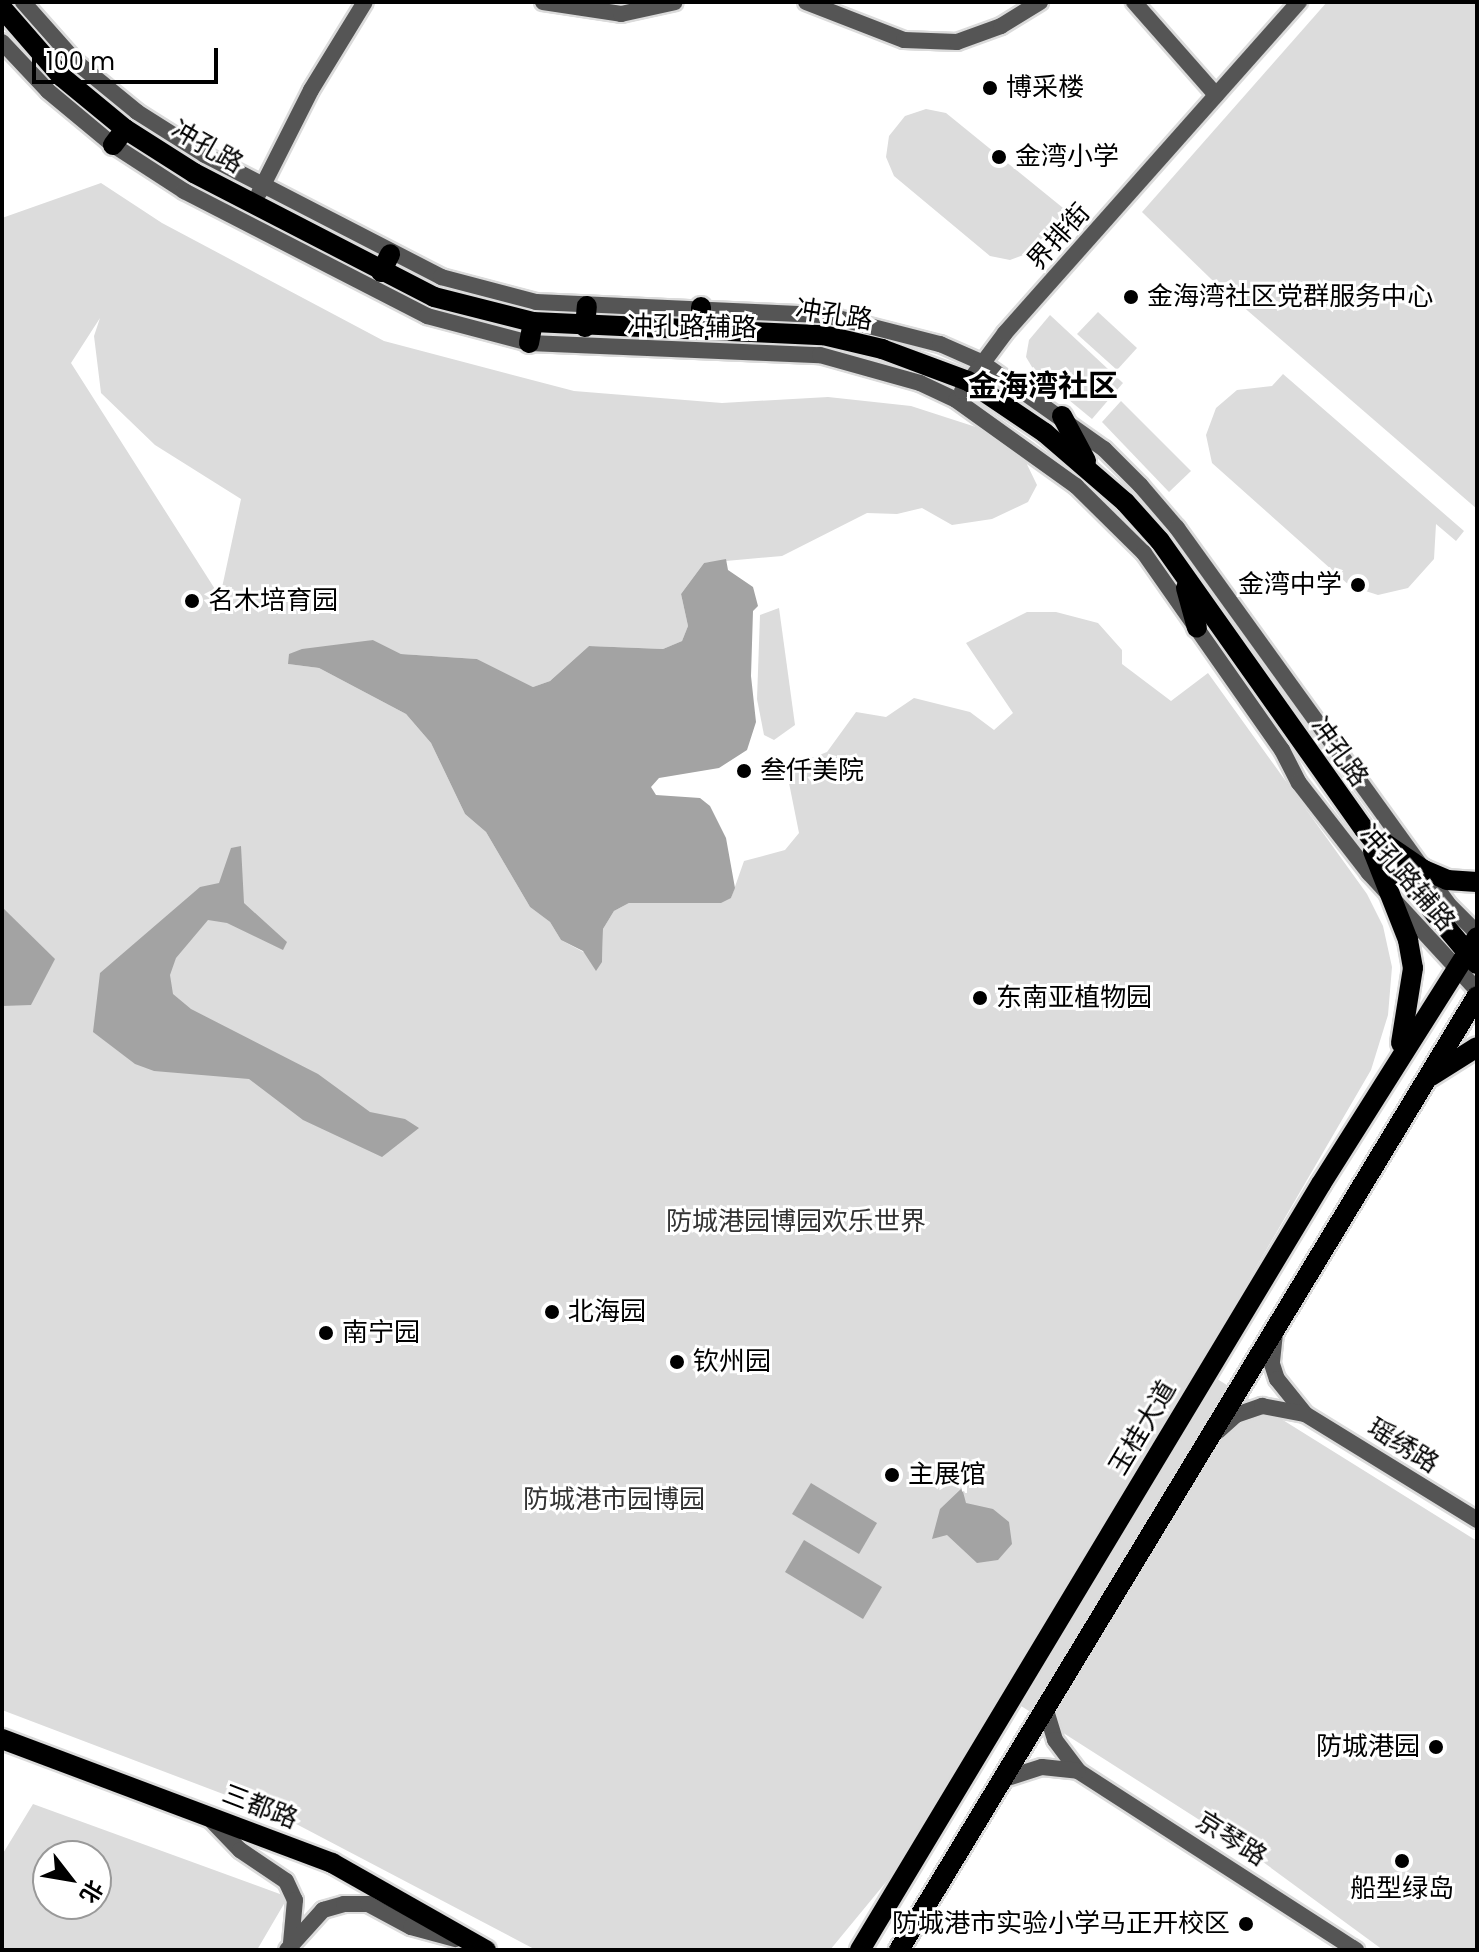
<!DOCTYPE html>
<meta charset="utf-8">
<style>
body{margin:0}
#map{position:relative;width:1479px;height:1952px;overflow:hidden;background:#fff;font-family:Poppins,"Noto Sans SC",sans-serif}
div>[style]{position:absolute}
.green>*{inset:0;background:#dcdcdc}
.water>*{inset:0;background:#a3a3a3}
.roads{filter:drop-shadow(2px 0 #dbdbdb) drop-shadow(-2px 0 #dbdbdb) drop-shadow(0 2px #dbdbdb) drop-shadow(0 -2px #dbdbdb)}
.minor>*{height:16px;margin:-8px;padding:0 8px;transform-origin:8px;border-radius:8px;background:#555}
.major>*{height:20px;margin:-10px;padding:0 10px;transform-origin:10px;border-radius:10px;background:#000}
.dots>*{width:22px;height:22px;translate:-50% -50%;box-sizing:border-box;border:4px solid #fff;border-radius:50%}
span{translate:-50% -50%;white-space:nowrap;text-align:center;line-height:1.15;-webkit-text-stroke:6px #fff;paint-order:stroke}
.poi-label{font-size:26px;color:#000}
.left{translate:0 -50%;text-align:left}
.right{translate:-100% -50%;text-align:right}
.street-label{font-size:26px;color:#000}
.park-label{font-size:26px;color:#333}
.quarter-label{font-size:30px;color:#000;font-weight:700}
.frame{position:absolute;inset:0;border:4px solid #000;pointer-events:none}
.north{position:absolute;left:32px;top:1840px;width:80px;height:80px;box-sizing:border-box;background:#fff;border:2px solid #999;border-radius:50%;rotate:121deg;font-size:22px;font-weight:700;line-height:32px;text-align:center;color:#000}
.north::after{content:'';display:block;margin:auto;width:28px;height:36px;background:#000;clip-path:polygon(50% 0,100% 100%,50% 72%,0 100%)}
.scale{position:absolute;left:32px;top:48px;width:186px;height:36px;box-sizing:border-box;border:4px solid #000;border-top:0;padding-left:10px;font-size:24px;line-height:28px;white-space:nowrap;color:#000;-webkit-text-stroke:6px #fff;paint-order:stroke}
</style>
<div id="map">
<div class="green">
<div style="clip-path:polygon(1327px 2px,1477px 2px,1477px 509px,1211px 279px,1142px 212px)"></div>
<div style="clip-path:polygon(926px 109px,946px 113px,1068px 212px,1060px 222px,1052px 216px,1049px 233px,1037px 250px,1010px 260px,990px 256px,894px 176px,886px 157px,889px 136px,905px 116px)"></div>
<div style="clip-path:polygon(evenodd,101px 183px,162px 223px,384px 341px,574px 391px,722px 403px,828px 397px,911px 406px,982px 429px,1021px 452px,1037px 485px,1028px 502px,992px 519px,952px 525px,922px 508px,897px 514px,867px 513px,782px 556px,704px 563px,681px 594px,688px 626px,682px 641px,663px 649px,589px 646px,550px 681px,533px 687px,477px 659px,401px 654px,373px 640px,288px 664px,319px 668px,406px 714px,431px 743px,465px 814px,486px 832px,530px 907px,550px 922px,561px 940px,602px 962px,603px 929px,614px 911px,629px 903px,731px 898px,744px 861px,785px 850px,799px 833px,786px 768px,827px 752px,856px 712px,886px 717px,914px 698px,970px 712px,994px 730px,1013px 713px,966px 643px,1027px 612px,1056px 612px,1098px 623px,1122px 650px,1122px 664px,1171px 701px,1208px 673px,1367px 894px,1383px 926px,1392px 967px,1388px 1015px,1371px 1070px,1198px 1367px,1477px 1541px,1477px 1950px,1383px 1950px,1248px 1851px,1004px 1695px,905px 1859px,830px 1950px,536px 1950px,281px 1816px,2px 1710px,2px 218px,101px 183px,100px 318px,94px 336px,101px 393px,155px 445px,241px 499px,220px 597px,71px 363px,100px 318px)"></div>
<div style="clip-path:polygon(1098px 312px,1137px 348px,1117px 370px,1077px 334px)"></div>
<div style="clip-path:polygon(1050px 315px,1123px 383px,1092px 419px,1035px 372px,1026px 357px,1029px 340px)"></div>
<div style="clip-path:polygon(1283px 374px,1464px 531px,1456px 541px,1436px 524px,1434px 559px,1408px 588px,1378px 595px,1350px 586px,1212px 463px,1206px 435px,1216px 408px,1237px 390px,1272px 386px)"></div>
<div style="clip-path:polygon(1121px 401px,1191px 471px,1169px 492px,1102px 422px)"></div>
<div style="clip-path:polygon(779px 608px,795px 725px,774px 740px,764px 735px,757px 699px,760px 615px)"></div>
<div style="clip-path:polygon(evenodd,33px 1804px,288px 1897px,257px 1950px,2px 1950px,2px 1855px,33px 1804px,48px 1856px,96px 1856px,96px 1904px,48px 1904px,48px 1856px)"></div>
</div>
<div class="water">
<div style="clip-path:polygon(726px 559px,728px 570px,753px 587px,758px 606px,753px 611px,751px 676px,756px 722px,747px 750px,719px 768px,659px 778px,651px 787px,656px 795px,700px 798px,710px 806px,726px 838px,735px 888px,731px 898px,721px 903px,629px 903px,614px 911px,603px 929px,602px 962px,596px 971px,583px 951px,561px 940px,550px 922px,530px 907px,486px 832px,465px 814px,431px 743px,406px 714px,319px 668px,288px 664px,289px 654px,302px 649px,373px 640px,401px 654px,477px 659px,533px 687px,550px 681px,589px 646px,663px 649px,682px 641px,688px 626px,681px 594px,704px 563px)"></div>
<div style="clip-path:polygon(241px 846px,244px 903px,287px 942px,283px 950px,227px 923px,208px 920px,176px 958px,170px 975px,173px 994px,191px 1009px,318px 1074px,370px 1112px,405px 1119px,419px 1128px,382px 1157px,303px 1120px,249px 1079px,154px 1071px,135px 1064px,93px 1032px,100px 973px,200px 887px,219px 883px,231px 848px)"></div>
<div style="clip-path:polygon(2px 907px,55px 959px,31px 1005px,2px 1006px)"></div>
<div style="clip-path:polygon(811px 1483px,877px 1523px,859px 1554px,792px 1514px)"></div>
<div style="clip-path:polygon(962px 1488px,966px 1503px,993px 1509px,1009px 1522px,1012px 1544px,998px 1560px,977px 1563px,947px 1535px,932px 1539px,940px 1509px)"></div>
<div style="clip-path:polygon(804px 1540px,882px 1587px,863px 1619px,785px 1572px)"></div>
</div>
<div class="roads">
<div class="minor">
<div style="left:23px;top:2px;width:80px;rotate:48.5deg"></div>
<div style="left:76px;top:62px;width:79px;rotate:39.3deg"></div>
<div style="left:137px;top:112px;width:80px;rotate:32.3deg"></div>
<div style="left:205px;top:155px;width:266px;rotate:27.3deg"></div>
<div style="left:441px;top:277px;width:98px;rotate:14.7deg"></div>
<div style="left:536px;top:302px;width:290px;rotate:2.6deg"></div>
<div style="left:826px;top:315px;width:118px;rotate:14.3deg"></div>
<div style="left:940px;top:344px;width:45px;rotate:23.7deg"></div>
<div style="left:981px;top:362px;width:151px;rotate:35.3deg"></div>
<div style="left:1104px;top:449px;width:52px;rotate:45deg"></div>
<div style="left:1141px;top:486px;width:55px;rotate:49.4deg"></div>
<div style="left:1177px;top:528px;width:462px;rotate:54.2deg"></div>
<div style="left:1447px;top:903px;width:42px;rotate:45deg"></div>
<div style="left:543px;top:2px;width:79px;rotate:8.7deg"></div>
<div style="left:621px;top:14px;width:55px;rotate:-12.5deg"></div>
<div style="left:806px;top:2px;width:105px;rotate:21.2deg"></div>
<div style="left:904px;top:40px;width:53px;rotate:2.2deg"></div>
<div style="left:957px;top:42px;width:47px;rotate:-20deg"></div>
<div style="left:1001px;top:26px;width:46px;rotate:-31.6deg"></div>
<div style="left:1134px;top:2px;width:124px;rotate:48.6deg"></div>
<div style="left:2px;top:42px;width:67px;rotate:46.8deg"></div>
<div style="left:48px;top:91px;width:85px;rotate:39.7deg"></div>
<div style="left:113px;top:145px;width:85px;rotate:32.9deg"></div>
<div style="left:184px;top:191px;width:273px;rotate:27.2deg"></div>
<div style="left:427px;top:316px;width:106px;rotate:14.8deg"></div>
<div style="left:529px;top:343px;width:291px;rotate:2.4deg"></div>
<div style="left:820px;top:355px;width:104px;rotate:15.6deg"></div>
<div style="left:920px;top:383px;width:40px;rotate:25deg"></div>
<div style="left:956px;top:400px;width:148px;rotate:35.6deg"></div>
<div style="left:1076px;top:486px;width:95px;rotate:44.6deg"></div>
<div style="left:1144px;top:553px;width:241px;rotate:55deg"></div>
<div style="left:1282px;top:750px;width:37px;rotate:63deg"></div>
<div style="left:1299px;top:783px;width:114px;rotate:52.1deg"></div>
<div style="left:1369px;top:873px;width:159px;rotate:47.3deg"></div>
<div style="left:259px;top:193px;width:115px;rotate:-63.2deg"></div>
<div style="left:311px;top:90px;width:103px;rotate:-58.5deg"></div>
<div style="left:962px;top:391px;width:72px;rotate:-53.4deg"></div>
<div style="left:1005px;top:333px;width:443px;rotate:-48.4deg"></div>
<div style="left:1275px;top:1333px;width:31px;rotate:96deg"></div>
<div style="left:1272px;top:1364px;width:16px;rotate:72deg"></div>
<div style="left:1277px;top:1379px;width:45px;rotate:51.3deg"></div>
<div style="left:1305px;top:1414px;width:202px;rotate:31.6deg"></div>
<div style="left:1218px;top:1431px;width:24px;rotate:-42deg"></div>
<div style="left:1236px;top:1415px;width:28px;rotate:-19deg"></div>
<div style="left:1262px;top:1406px;width:44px;rotate:10.5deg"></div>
<div style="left:1045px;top:1707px;width:34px;rotate:73deg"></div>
<div style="left:1055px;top:1740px;width:39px;rotate:53deg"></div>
<div style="left:1078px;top:1771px;width:331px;rotate:32.8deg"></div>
<div style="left:1001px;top:1780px;width:43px;rotate:-17.6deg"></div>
<div style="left:1042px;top:1767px;width:36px;rotate:6deg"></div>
<div style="left:211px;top:1820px;width:42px;rotate:46deg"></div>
<div style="left:240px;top:1850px;width:55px;rotate:34deg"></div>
<div style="left:286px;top:1881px;width:21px;rotate:65deg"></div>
<div style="left:295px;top:1900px;width:43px;rotate:95.3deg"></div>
<div style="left:287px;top:1950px;width:54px;rotate:-48deg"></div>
<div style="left:323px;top:1910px;width:22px;rotate:-16deg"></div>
<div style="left:344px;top:1904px;width:24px"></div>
<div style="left:368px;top:1904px;width:49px;rotate:28.1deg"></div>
<div style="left:411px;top:1927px;width:46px;rotate:15.3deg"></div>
</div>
<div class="major">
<div style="left:2px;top:8px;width:91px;rotate:49deg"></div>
<div style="left:62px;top:77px;width:82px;rotate:39.5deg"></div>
<div style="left:125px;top:129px;width:82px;rotate:32.5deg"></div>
<div style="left:194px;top:173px;width:270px;rotate:27.3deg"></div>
<div style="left:434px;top:297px;width:102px;rotate:14.2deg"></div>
<div style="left:533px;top:322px;width:290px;rotate:2.6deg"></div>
<div style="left:823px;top:335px;width:61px;rotate:13.3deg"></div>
<div style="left:882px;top:349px;width:92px;rotate:20.4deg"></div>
<div style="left:968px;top:381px;width:93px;rotate:34deg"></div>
<div style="left:1045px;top:433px;width:106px;rotate:40.8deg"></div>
<div style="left:1125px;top:502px;width:52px;rotate:48.1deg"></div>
<div style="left:1160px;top:541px;width:353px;rotate:54.7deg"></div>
<div style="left:1364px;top:829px;width:176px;rotate:50.1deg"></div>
<div style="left:113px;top:145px;width:20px;rotate:-53deg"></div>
<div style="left:381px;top:272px;width:20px;rotate:-63deg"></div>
<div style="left:585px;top:327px;width:21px;rotate:-85deg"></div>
<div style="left:701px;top:328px;width:21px;rotate:-90deg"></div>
<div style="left:529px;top:343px;width:21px;rotate:-79deg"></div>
<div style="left:1062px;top:416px;width:51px;rotate:61.9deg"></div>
<div style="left:1186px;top:588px;width:41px;rotate:74.6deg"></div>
<div style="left:1383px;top:842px;width:50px;rotate:34.3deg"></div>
<div style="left:1424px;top:870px;width:25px;rotate:23deg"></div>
<div style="left:1447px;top:880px;width:30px;rotate:4deg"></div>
<div style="left:1373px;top:851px;width:96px;rotate:68.5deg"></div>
<div style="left:1408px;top:940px;width:28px;rotate:80deg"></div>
<div style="left:1413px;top:968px;width:76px;rotate:99.1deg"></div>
<div style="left:1431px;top:1076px;width:54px;rotate:-32.2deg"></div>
<div style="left:2px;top:1739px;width:353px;rotate:20.6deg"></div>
<div style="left:332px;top:1863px;width:177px;rotate:29.5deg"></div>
<div style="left:860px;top:1950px;width:894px;rotate:-58.96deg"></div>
<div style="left:1321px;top:1184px;width:292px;rotate:-57.7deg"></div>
<div style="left:899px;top:1950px;width:1115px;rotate:-58.79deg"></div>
</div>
</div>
<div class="dots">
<div style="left:990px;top:88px;background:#000"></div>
<div style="left:999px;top:157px;background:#000"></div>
<div style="left:1131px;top:297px;background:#000"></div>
<div style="left:1358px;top:585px;background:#000"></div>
<div style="left:192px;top:601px;background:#000"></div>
<div style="left:744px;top:771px;background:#000"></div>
<div style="left:980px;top:998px;background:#000"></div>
<div style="left:552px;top:1312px;background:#000"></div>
<div style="left:326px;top:1333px;background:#000"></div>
<div style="left:677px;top:1362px;background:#000"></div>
<div style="left:892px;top:1475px;background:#000"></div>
<div style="left:1436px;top:1747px;background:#000"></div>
<div style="left:1402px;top:1861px;background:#000"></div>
<div style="left:1246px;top:1924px;background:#000"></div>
</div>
<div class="poi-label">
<span class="left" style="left:1006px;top:88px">博采楼</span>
<span class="left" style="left:1015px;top:157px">金湾小学</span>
<span class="left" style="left:1147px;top:297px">金海湾社区党群服务中心</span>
<span class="right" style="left:1342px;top:585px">金湾中学</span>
<span class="left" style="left:208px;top:601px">名木培育园</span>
<span class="left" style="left:760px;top:771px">叁仟美院</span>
<span class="left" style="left:996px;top:998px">东南亚植物园</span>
<span class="left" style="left:568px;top:1312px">北海园</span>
<span class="left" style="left:342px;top:1333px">南宁园</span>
<span class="left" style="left:693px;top:1362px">钦州园</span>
<span class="left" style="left:908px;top:1475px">主展馆</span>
<span class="right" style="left:1420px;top:1747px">防城港园</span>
<span style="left:1402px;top:1889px">船型绿岛</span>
<span class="right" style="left:1230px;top:1924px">防城港市实验小学马正开校区</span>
</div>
<div class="street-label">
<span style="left:207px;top:147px;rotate:30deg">冲孔路</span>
<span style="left:1059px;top:237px;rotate:-48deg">界排街</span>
<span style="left:834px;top:315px;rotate:9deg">冲孔路</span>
<span style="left:692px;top:327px;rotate:1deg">冲孔路辅路</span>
<span style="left:1339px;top:752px;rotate:54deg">冲孔路</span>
<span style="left:1407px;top:878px;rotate:49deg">冲孔路辅路</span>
<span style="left:1143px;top:1428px;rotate:-59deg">玉桂大道</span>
<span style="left:1403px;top:1446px;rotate:32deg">瑶绣路</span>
<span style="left:260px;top:1807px;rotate:21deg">三都路</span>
<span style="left:1231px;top:1839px;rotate:32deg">京琴路</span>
</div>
<div class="park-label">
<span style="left:796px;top:1222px">防城港园博园欢乐世界</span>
<span style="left:614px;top:1500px">防城港市园博园</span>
</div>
<div class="quarter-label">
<span style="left:1043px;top:386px">金海湾社区</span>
</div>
<div class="frame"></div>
<div class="north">北</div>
<div class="scale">100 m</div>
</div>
